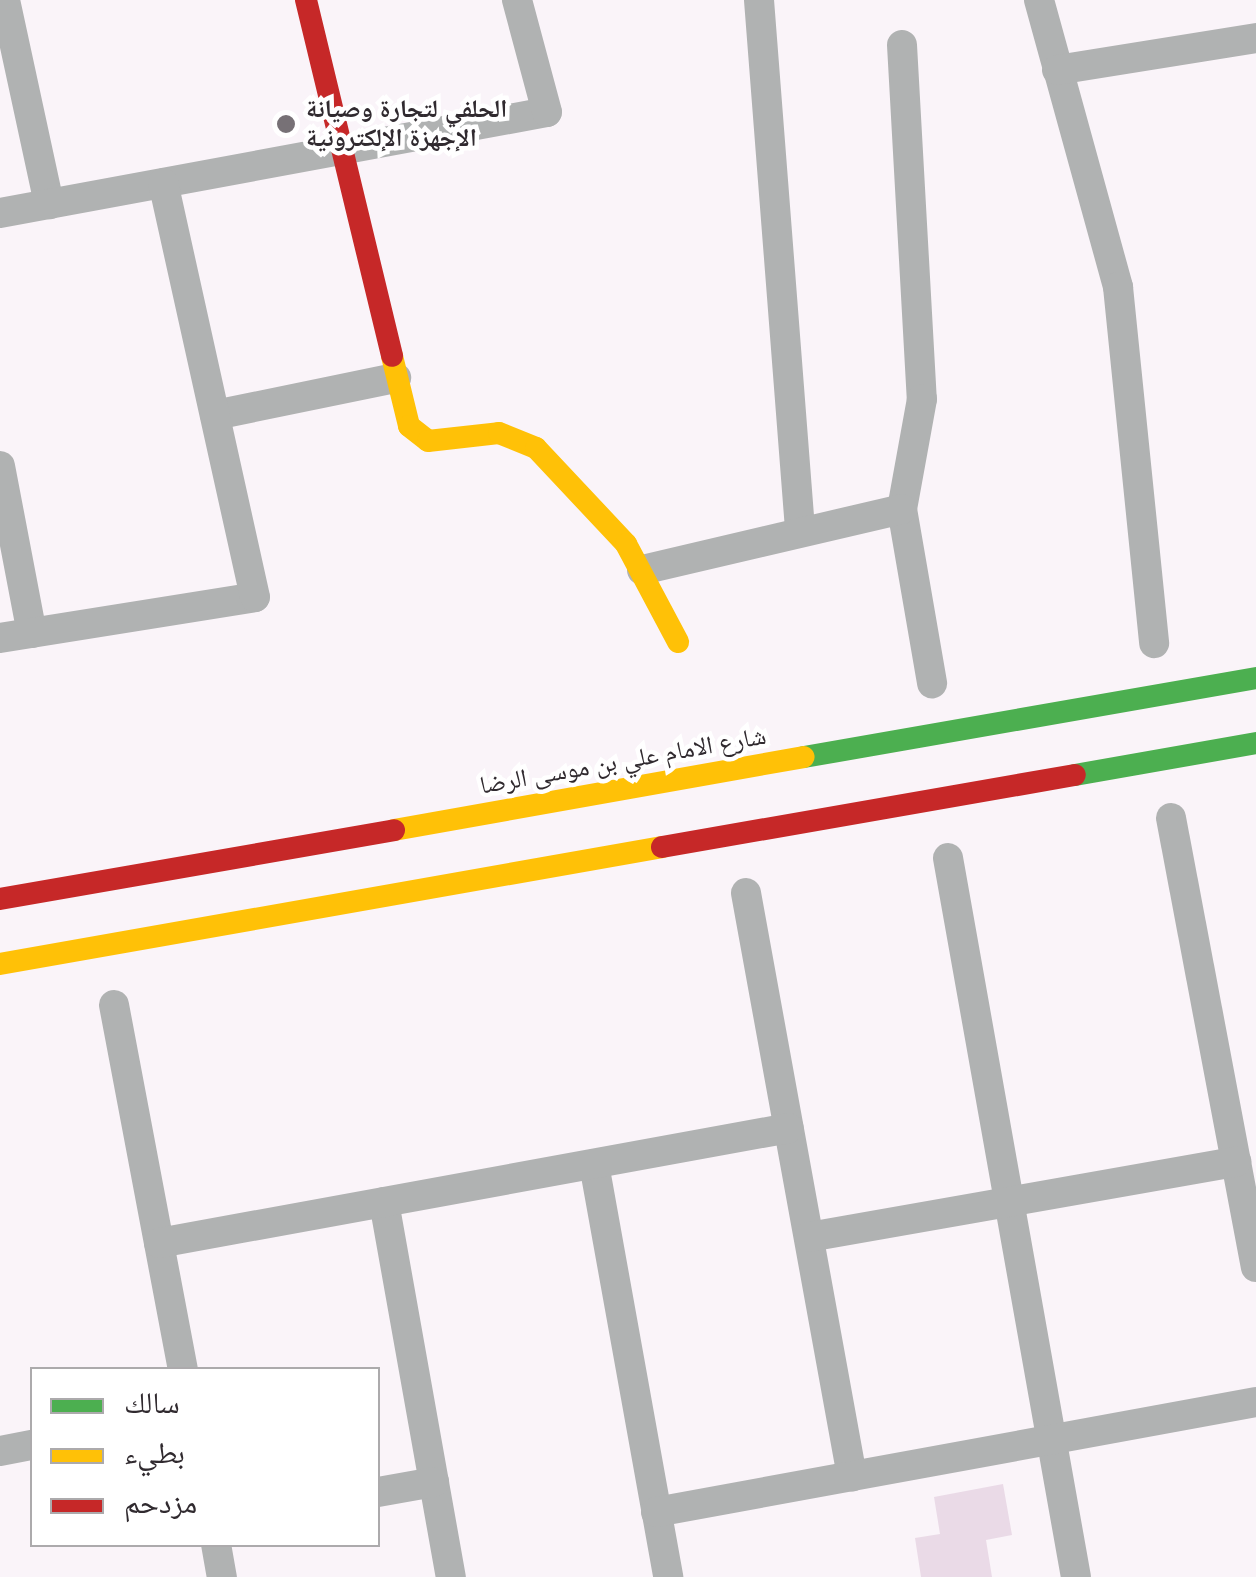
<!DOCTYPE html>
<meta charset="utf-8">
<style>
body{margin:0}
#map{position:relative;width:1256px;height:1577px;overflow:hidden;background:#faf4f9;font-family:"Nunito Sans","Noto Naskh Arabic",sans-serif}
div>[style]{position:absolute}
.building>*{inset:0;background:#eadae7}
.street>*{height:30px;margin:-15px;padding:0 15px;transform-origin:15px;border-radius:15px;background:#b0b2b2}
.fast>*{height:22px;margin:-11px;padding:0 11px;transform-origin:11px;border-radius:11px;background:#4caf50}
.slow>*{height:22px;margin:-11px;padding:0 11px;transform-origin:11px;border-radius:11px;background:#ffc107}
.jam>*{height:22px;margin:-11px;padding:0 11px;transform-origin:11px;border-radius:11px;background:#c62828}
.dots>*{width:28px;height:28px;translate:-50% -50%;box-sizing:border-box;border:5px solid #fff;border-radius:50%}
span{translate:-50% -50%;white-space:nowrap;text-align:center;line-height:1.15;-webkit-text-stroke:9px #fff;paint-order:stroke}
.poi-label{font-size:25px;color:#302a2f;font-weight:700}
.left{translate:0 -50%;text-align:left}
.street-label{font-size:25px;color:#302a2f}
.legend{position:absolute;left:30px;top:1367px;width:350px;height:180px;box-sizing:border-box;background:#fff;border:2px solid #acaaac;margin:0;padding:12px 18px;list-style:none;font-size:30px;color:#302a2f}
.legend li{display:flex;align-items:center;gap:20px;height:50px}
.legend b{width:50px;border:2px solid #acaaac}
</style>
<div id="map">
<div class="building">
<div style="clip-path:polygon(1003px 1484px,1012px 1535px,986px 1540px,992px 1577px,921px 1577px,915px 1538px,940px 1534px,934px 1497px)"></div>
</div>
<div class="street">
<div style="left:5px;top:0;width:209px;rotate:77.8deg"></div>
<div style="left:759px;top:0;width:531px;rotate:85.57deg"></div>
<div style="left:1039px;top:0;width:298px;rotate:74.6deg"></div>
<div style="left:1118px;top:287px;width:358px;rotate:84.2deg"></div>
<div style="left:902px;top:45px;width:355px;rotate:86.8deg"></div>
<div style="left:922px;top:399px;width:112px;rotate:100.3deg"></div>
<div style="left:902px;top:509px;width:177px;rotate:80.2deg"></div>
<div style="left:1057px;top:70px;width:202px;rotate:-9.1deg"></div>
<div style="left:0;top:213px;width:556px;rotate:-10.46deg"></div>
<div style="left:547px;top:112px;width:116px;rotate:-105deg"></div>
<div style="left:215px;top:415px;width:185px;rotate:-11.6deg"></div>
<div style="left:0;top:466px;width:170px;rotate:79.2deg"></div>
<div style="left:642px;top:570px;width:267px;rotate:-13.2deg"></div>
<div style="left:0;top:638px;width:258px;rotate:-9.1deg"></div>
<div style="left:255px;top:597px;width:424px;rotate:-102.5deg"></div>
<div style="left:1171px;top:818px;width:457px;rotate:79.3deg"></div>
<div style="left:948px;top:858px;width:730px;rotate:79.91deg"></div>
<div style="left:746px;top:893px;width:593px;rotate:79.7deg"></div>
<div style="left:114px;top:1005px;width:371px;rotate:79.3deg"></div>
<div style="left:594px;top:1164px;width:420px;rotate:79.8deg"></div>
<div style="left:384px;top:1202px;width:381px;rotate:79.9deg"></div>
<div style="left:809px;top:1237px;width:434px;rotate:-10deg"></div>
<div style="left:159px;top:1243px;width:640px;rotate:-10.34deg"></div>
<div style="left:0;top:1451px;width:33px;rotate:-11deg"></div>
<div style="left:378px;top:1492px;width:57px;rotate:-10.1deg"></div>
<div style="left:656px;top:1512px;width:610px;rotate:-10.39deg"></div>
<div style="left:216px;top:1544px;width:34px;rotate:80deg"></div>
</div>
<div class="fast">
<div style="left:804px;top:757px;width:459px;rotate:-9.9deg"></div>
<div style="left:1075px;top:775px;width:184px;rotate:-10deg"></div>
</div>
<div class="slow">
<div style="left:392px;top:356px;width:72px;rotate:76.3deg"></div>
<div style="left:409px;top:426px;width:24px;rotate:38deg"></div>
<div style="left:428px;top:441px;width:71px;rotate:-6.4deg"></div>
<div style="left:499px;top:433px;width:40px;rotate:22deg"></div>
<div style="left:536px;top:448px;width:132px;rotate:46.8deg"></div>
<div style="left:626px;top:544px;width:111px;rotate:62deg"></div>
<div style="left:394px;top:830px;width:416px;rotate:-10.1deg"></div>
<div style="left:0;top:964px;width:672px;rotate:-10.02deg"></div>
</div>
<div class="jam">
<div style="left:306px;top:0;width:366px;rotate:76.4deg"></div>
<div style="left:662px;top:847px;width:419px;rotate:-9.9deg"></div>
<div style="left:0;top:899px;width:400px;rotate:-9.9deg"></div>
</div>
<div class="dots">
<div style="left:286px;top:124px;background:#777176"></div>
</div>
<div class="poi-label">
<span class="left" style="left:306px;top:124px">الحلفي لتجارة وصيانة<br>الإجهزة الإلكترونية</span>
</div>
<div class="street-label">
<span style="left:623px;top:761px;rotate:-10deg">شارع الامام علي بن موسى الرضا</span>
</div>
<ul class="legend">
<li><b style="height:12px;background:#4caf50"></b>سالك</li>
<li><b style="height:12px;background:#ffc107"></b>بطيء</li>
<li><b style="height:12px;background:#c62828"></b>مزدحم</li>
</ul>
</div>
